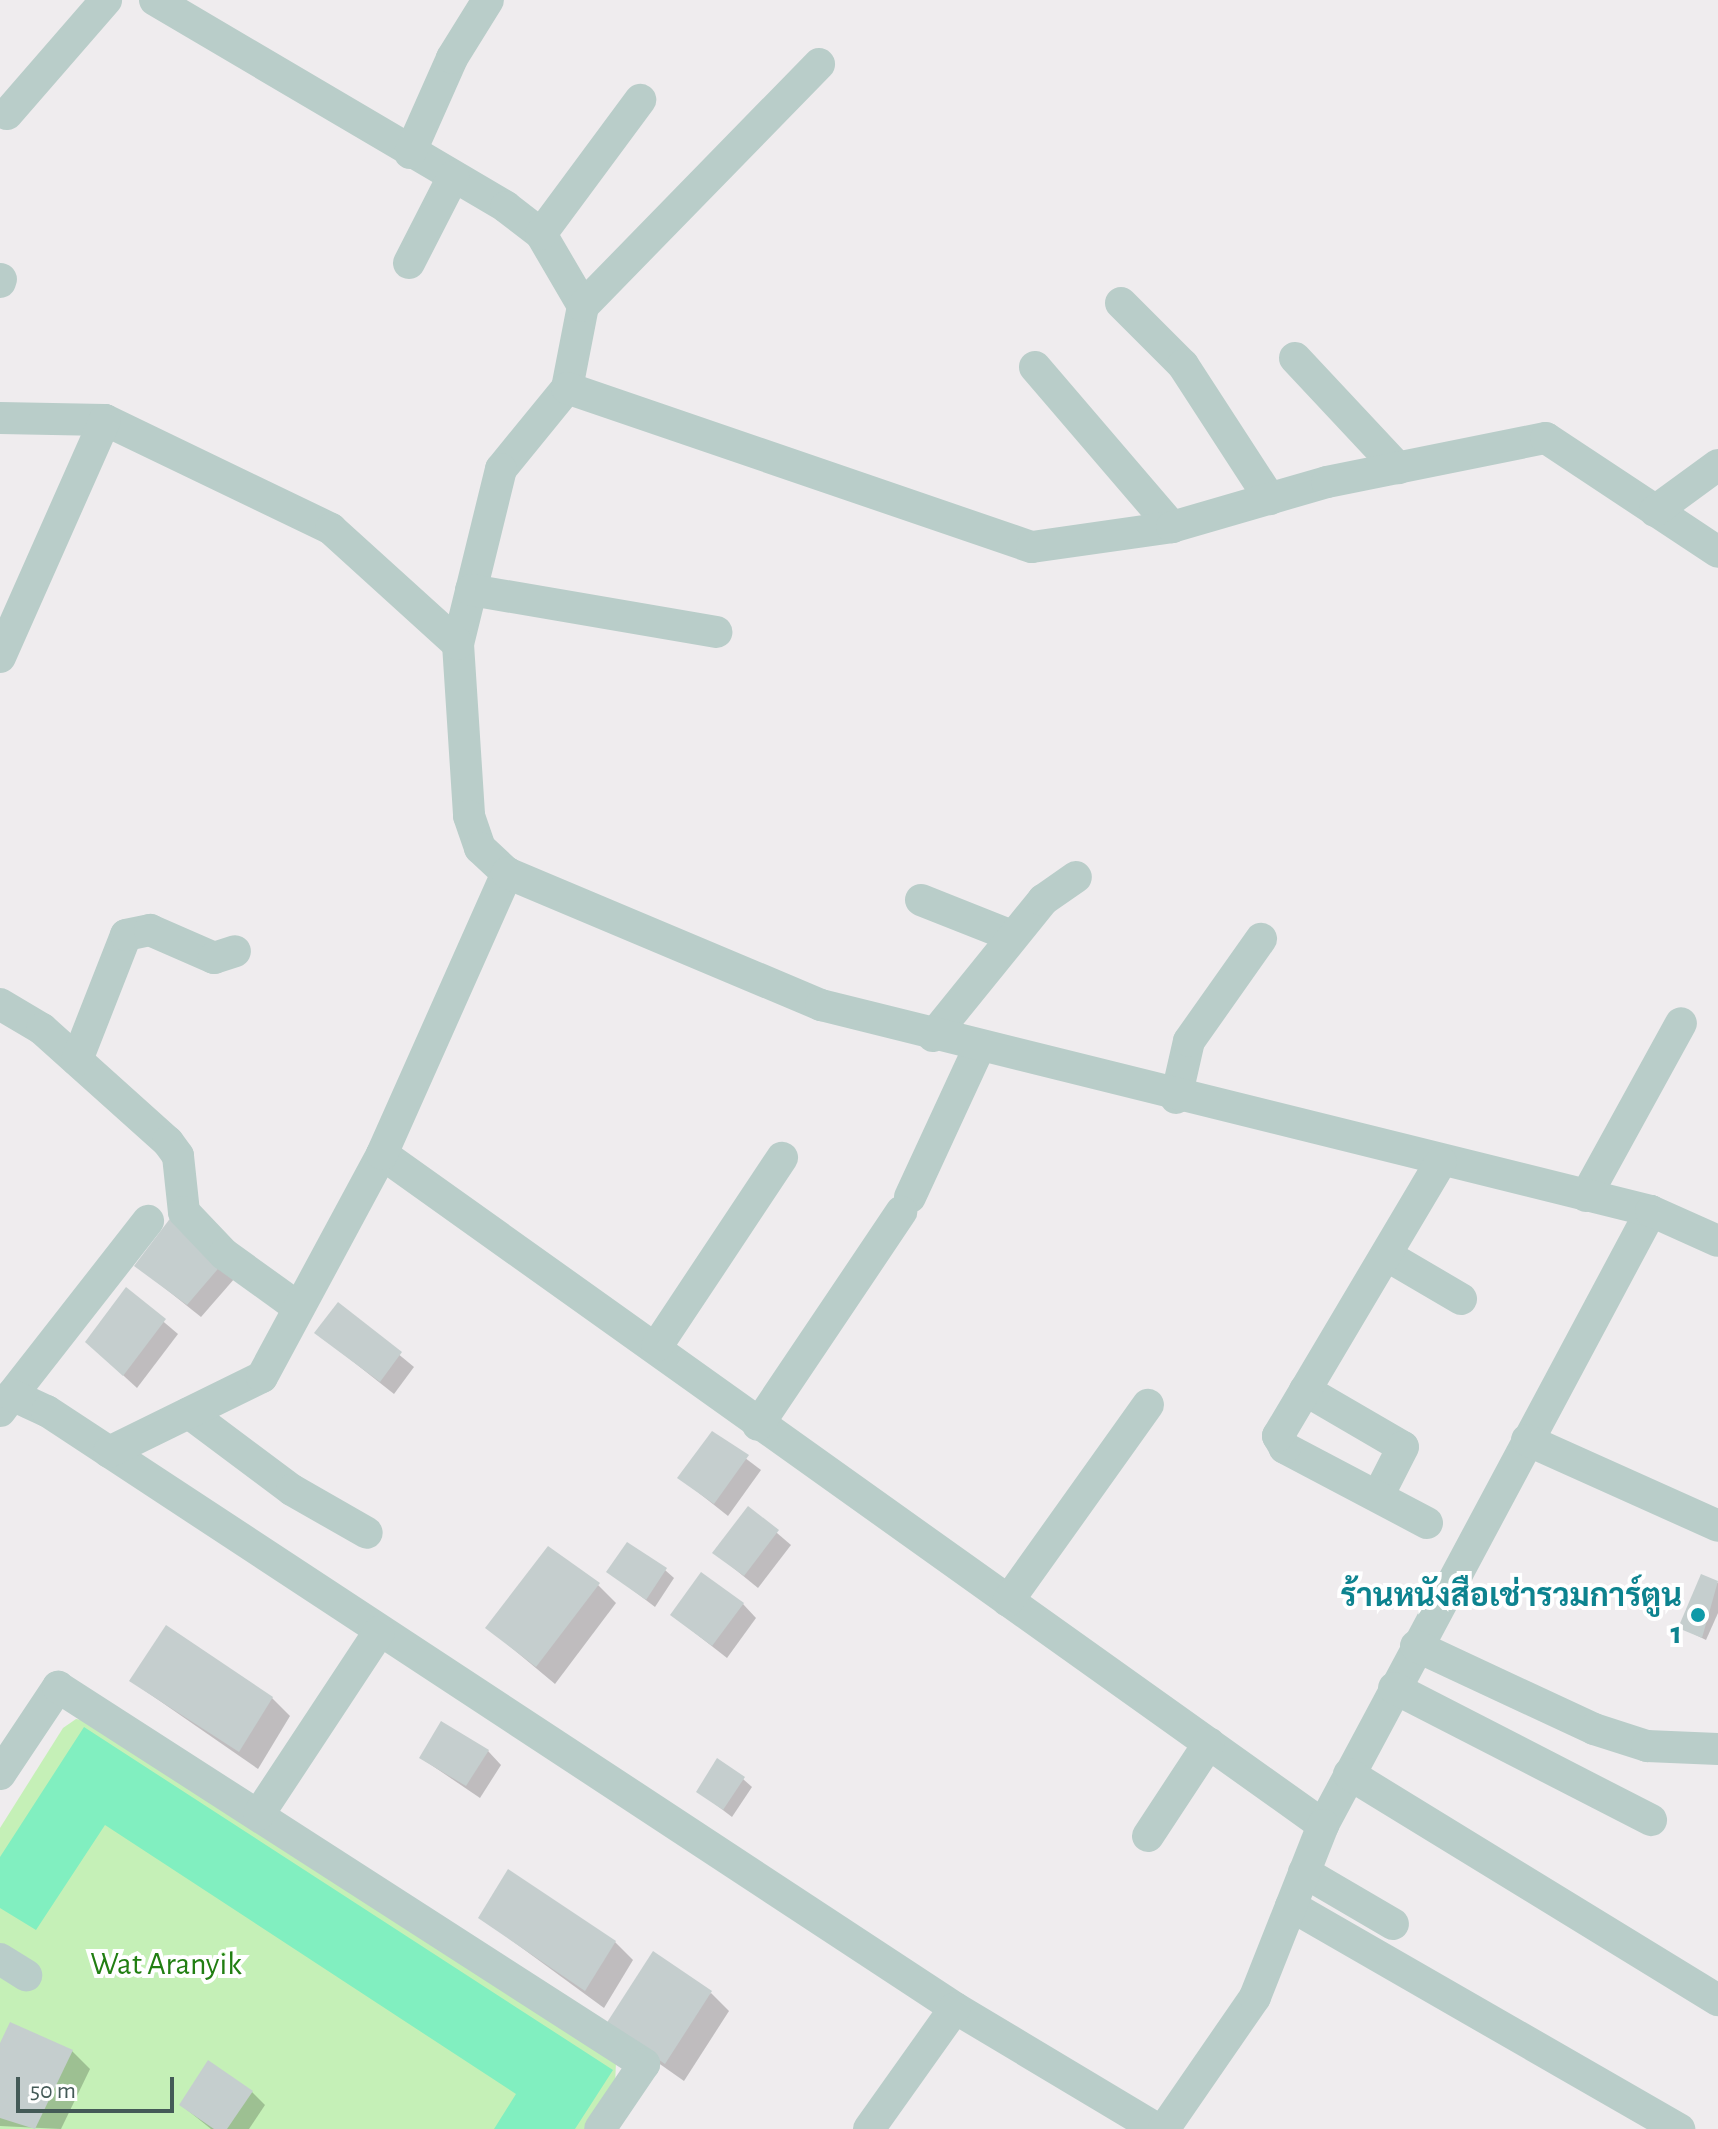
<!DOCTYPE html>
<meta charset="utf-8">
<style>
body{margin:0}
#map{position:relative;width:1718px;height:2129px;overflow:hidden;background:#efecee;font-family:"Alegreya Sans",Sarabun,sans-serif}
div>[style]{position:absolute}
.green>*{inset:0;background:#c5f0b7}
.water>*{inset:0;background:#81efc0}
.shadow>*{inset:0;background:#0003}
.building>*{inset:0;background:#c5cece}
.minor>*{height:32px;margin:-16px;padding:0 16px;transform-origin:16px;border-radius:16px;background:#b9cdc9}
.dots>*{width:22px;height:22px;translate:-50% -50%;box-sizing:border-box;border:4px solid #fff;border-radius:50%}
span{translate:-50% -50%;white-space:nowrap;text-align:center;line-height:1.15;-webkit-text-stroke:8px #fff;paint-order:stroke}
.culture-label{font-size:32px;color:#0d838f;font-weight:700}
.right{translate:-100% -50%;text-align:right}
.park-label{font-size:32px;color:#217e12}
.scale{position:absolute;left:16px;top:2077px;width:158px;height:36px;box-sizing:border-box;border:4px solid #445a57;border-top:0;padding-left:10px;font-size:24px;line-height:28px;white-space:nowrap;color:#445a57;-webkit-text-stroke:6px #fff;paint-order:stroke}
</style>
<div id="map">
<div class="green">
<div style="clip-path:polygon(76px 1719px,97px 1723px,616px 2062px,615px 2085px,587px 2129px,0 2129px,0 1828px,63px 1728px)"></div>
</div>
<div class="water">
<div style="clip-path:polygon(84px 1727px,613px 2070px,575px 2129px,494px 2129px,516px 2094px,105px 1825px,36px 1930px,0 1908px,0 1857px)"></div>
</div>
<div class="shadow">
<div style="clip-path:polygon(172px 1219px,235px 1278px,201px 1317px,137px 1266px)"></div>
<div style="clip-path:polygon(126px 1290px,178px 1334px,137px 1388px,101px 1355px)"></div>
<div style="clip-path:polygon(339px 1305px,414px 1367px,394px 1394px,317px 1333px)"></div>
<div style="clip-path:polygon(712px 1433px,761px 1470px,728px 1516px,680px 1478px)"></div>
<div style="clip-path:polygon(749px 1509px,791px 1545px,758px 1588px,715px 1553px)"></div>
<div style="clip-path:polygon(665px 1570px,674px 1578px,655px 1607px,609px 1572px)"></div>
<div style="clip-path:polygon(1702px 1577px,1718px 1583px,1718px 1613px,1706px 1640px,1680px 1627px)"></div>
<div style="clip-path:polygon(598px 1585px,616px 1603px,555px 1684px,488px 1628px)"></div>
<div style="clip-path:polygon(743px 1604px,756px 1618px,727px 1658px,672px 1615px)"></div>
<div style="clip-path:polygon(131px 1681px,272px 1698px,290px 1716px,258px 1769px)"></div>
<div style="clip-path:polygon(488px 1751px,501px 1765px,480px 1798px,421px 1758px)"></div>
<div style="clip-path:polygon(743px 1779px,752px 1787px,732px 1817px,698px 1791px)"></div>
<div style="clip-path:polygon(481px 1918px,615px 1942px,633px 1960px,604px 2008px)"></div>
<div style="clip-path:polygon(711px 1993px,729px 2011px,684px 2081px,627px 2041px)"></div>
<div style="clip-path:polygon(0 2047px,72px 2051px,90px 2069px,61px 2129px,0 2126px)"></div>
<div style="clip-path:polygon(252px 2092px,265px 2105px,249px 2129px,211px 2129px,181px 2105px)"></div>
</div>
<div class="building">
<div style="clip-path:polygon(172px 1216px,223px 1263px,187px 1305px,134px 1266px)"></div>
<div style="clip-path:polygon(126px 1287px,166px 1319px,123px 1376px,85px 1342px)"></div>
<div style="clip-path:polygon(338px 1302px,402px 1352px,380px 1382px,314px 1333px)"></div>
<div style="clip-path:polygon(712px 1431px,749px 1455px,714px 1504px,677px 1478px)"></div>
<div style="clip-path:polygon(748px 1506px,779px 1530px,744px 1576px,712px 1553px)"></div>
<div style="clip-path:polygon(627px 1542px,667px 1568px,646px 1600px,606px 1572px)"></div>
<div style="clip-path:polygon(548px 1546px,600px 1583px,536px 1667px,485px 1628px)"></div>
<div style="clip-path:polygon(701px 1572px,744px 1603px,712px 1646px,670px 1615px)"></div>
<div style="clip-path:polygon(1701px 1574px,1718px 1581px,1702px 1638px,1678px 1628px)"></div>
<div style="clip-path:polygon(166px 1625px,273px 1697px,239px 1752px,129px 1681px)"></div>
<div style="clip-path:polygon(441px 1721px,489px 1750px,466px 1786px,419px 1758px)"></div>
<div style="clip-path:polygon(717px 1758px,745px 1777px,723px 1810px,696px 1792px)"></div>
<div style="clip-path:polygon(508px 1869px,616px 1941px,585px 1991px,478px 1918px)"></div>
<div style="clip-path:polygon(653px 1951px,712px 1991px,665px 2064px,606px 2024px)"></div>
<div style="clip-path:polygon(10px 2022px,73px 2050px,35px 2129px,0 2118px,0 2043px)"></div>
<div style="clip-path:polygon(208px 2060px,253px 2091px,227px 2129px,214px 2129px,179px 2105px)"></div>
</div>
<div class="minor">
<div style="left:155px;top:0;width:407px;rotate:30.5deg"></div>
<div style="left:506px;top:207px;width:44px;rotate:37.6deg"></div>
<div style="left:541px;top:234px;width:83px;rotate:59.7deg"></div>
<div style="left:583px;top:306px;width:84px;rotate:101deg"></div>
<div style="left:567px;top:388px;width:104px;rotate:129.2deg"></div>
<div style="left:501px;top:469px;width:180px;rotate:103.8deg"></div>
<div style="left:458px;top:644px;width:172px;rotate:86.3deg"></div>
<div style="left:469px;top:816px;width:34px;rotate:71deg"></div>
<div style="left:480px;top:848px;width:37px;rotate:43deg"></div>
<div style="left:7px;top:114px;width:151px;rotate:-49deg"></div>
<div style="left:410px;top:153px;width:104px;rotate:-66.1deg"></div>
<div style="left:452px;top:58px;width:68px;rotate:-58.2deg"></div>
<div style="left:541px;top:234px;width:167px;rotate:-53.5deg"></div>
<div style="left:409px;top:263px;width:97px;rotate:-62.9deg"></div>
<div style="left:0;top:282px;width:3px;rotate:-72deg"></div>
<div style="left:1121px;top:303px;width:88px;rotate:45deg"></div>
<div style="left:1183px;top:365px;width:160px;rotate:57deg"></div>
<div style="left:583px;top:306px;width:338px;rotate:-45.7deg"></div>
<div style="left:1295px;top:358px;width:151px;rotate:46.9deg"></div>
<div style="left:1035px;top:367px;width:211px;rotate:49.4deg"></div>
<div style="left:567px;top:388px;width:491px;rotate:18.9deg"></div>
<div style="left:1032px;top:547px;width:141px;rotate:-8.1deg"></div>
<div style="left:1172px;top:527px;width:161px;rotate:-16.2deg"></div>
<div style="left:1327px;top:482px;width:223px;rotate:-11.4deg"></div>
<div style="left:1546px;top:438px;width:206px;rotate:33.5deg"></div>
<div style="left:0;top:418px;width:105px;rotate:1.1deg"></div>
<div style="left:105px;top:420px;width:251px;rotate:25.7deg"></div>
<div style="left:331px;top:529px;width:171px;rotate:42.2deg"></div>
<div style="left:1655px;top:511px;width:78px;rotate:-36.1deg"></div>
<div style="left:471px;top:590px;width:249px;rotate:9.7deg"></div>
<div style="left:0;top:657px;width:259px;rotate:-66.1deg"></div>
<div style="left:921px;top:900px;width:98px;rotate:21.6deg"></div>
<div style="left:0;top:1004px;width:49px;rotate:30.8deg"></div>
<div style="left:42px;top:1029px;width:169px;rotate:41.9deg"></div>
<div style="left:168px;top:1142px;width:17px;rotate:54deg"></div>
<div style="left:178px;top:1156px;width:56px;rotate:83.9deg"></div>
<div style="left:184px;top:1212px;width:58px;rotate:46.4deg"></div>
<div style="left:224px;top:1254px;width:92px;rotate:35.8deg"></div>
<div style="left:933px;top:1036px;width:175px;rotate:-51deg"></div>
<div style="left:1043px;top:900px;width:40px;rotate:-34.9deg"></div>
<div style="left:77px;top:1060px;width:134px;rotate:-68.6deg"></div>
<div style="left:126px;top:935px;width:25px;rotate:-12deg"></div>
<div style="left:150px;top:930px;width:70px;rotate:23.6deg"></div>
<div style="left:214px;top:958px;width:22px;rotate:-18deg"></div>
<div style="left:1176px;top:1098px;width:58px;rotate:-77.2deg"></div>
<div style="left:1189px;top:1041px;width:125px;rotate:-54.8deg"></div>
<div style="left:382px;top:1154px;width:1156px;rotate:35.49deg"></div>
<div style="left:1323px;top:1825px;width:696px;rotate:-61.89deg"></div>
<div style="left:1586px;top:1196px;width:197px;rotate:-61.2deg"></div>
<div style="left:910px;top:1197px;width:164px;rotate:-65.2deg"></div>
<div style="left:1386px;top:1255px;width:87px;rotate:30.4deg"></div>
<div style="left:657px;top:1346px;width:226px;rotate:-56.4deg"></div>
<div style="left:1305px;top:1390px;width:113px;rotate:30.2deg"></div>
<div style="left:1403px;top:1447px;width:55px;rotate:117deg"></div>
<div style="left:12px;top:1395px;width:221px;rotate:-52deg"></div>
<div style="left:0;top:1411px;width:20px;rotate:-53deg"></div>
<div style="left:12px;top:1395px;width:38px;rotate:25deg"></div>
<div style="left:47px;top:1411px;width:1087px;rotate:33.32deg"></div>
<div style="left:955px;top:2008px;width:235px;rotate:30.9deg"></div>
<div style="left:189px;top:1413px;width:129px;rotate:36.8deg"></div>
<div style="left:292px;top:1490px;width:86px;rotate:29.8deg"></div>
<div style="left:758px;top:1425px;width:257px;rotate:-56.1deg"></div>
<div style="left:1527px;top:1440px;width:209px;rotate:24.2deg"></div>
<div style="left:109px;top:1452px;width:170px;rotate:-26.1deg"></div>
<div style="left:262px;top:1377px;width:253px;rotate:-61.7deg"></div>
<div style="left:382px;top:1154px;width:308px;rotate:-66deg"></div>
<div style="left:507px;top:873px;width:341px;rotate:22.8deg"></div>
<div style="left:821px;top:1005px;width:855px;rotate:13.94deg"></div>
<div style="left:1651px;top:1211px;width:73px;rotate:24.1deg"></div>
<div style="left:1427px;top:1523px;width:161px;rotate:-152.2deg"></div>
<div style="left:1285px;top:1448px;width:14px;rotate:-120deg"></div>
<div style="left:1278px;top:1436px;width:319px;rotate:-59.3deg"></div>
<div style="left:1008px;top:1601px;width:241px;rotate:-54.5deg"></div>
<div style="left:1416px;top:1646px;width:196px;rotate:25deg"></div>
<div style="left:1594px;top:1729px;width:56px;rotate:17.8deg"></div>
<div style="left:1647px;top:1746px;width:71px;rotate:2.4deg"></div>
<div style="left:1394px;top:1688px;width:289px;rotate:27.2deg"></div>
<div style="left:0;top:1774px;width:105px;rotate:-56.3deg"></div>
<div style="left:58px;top:1687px;width:697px;rotate:32.75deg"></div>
<div style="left:644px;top:2064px;width:78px;rotate:124.1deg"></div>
<div style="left:1349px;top:1774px;width:433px;rotate:31.5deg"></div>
<div style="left:259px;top:1814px;width:218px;rotate:-56.6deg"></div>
<div style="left:1148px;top:1836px;width:111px;rotate:-56.7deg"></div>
<div style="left:1304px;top:1872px;width:103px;rotate:30.3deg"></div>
<div style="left:1291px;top:1906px;width:448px;rotate:29.9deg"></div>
<div style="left:0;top:1959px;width:31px;rotate:32deg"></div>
<div style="left:869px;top:2129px;width:148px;rotate:-54.6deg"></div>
<div style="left:1164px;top:2129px;width:160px;rotate:-55.4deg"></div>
<div style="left:1255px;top:1997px;width:185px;rotate:-68.4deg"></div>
</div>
<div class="dots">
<div style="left:1698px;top:1615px;background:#0f9aa8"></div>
</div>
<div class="culture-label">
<span class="right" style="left:1682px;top:1615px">ร้านหนังสือเช่ารวมการ์ตูน<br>1</span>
</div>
<div class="park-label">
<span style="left:166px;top:1964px">Wat Aranyik</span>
</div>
<div class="scale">50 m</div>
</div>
